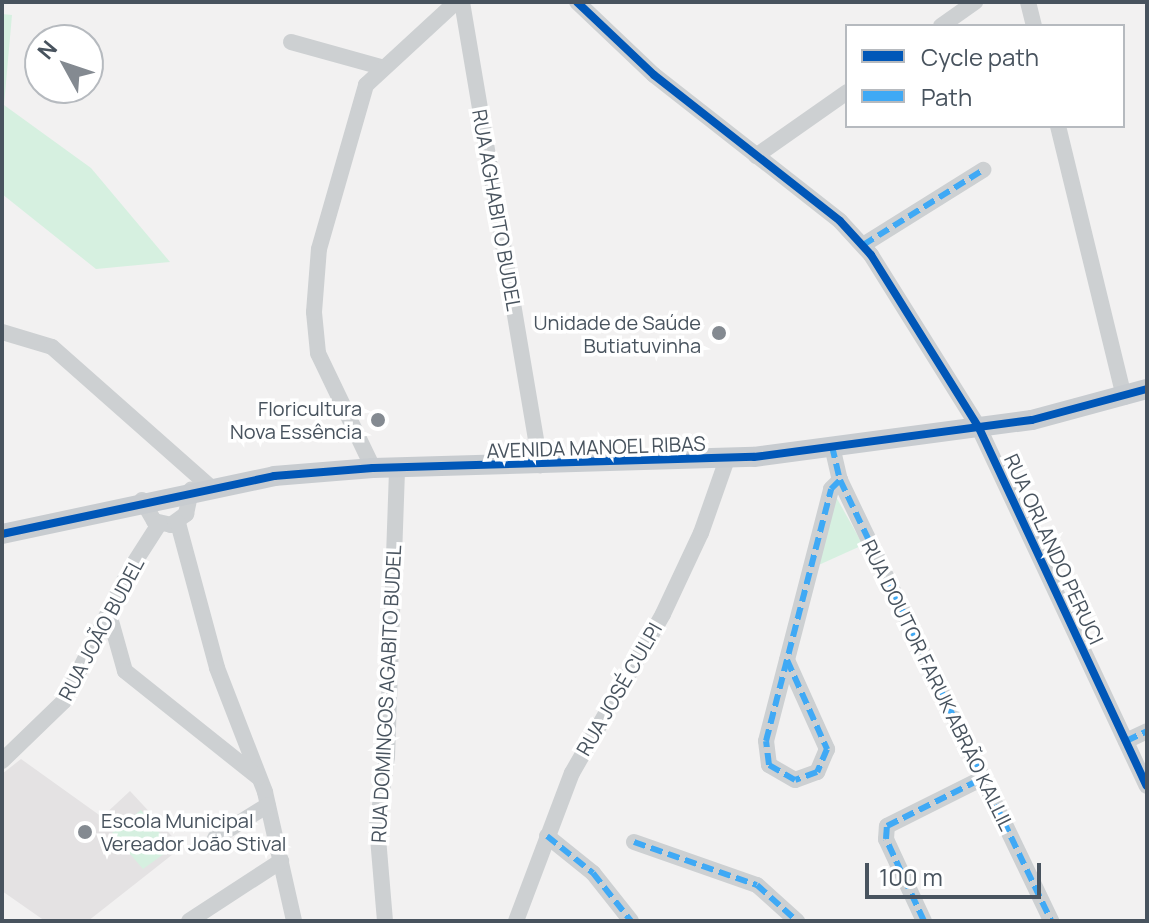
<!DOCTYPE html>
<meta charset="utf-8">
<style>
body{margin:0}
#map{position:relative;width:1149px;height:923px;overflow:hidden;background:#f2f1f1;font-family:Manrope,sans-serif}
div>[style]{position:absolute}
.education>*{inset:0;background:#e4e2e3}
.green>*{inset:0;background:#d6f0e0}
.minor>*{height:16px;margin:-8px;padding:0 8px;transform-origin:8px;border-radius:8px;background:#cdd0d2}
.major>*{height:20px;margin:-10px;padding:0 10px;transform-origin:10px;border-radius:10px;background:#c8ccd0}
.quiet>*{height:6px;margin-top:-3px;transform-origin:0;background:repeating-linear-gradient(90deg,#3fa9f5 0 12px,transparent 0 18px)}
.cycleway>*{height:8px;margin:-4px;padding:0 4px;transform-origin:4px;border-radius:4px;background:#0057b8}
.dots>*{width:22px;height:22px;translate:-50% -50%;box-sizing:border-box;border:4px solid #fff;border-radius:50%}
span{translate:-50% -50%;white-space:nowrap;text-align:center;line-height:1.15;-webkit-text-stroke:7px #fff;paint-order:stroke}
.street-label{font-size:20px;color:#48535e}
.poi-label{font-size:20px;color:#48535e}
.right{translate:-100% -50%;text-align:right}
.left{translate:0 -50%;text-align:left}
.frame{position:absolute;inset:0;border:4px solid #48535e;pointer-events:none}
.legend{position:absolute;left:845px;top:24px;width:280px;height:104px;box-sizing:border-box;background:#fff;border:2px solid #b6babf;margin:0;padding:10px 14px;list-style:none;font-size:24px;color:#48535e}
.legend li{display:flex;align-items:center;gap:16px;height:40px}
.legend b{width:40px;border:2px solid #b6babf}
.north{position:absolute;left:24px;top:24px;width:80px;height:80px;box-sizing:border-box;background:#fff;border:2px solid #b6babf;border-radius:50%;rotate:310deg;font-size:22px;font-weight:700;line-height:32px;text-align:center;color:#48535e}
.north::after{content:'';display:block;margin:auto;width:28px;height:36px;background:#848a91;clip-path:polygon(50% 0,100% 100%,50% 72%,0 100%)}
.scale{position:absolute;left:865px;top:863px;width:176px;height:36px;box-sizing:border-box;border:4px solid #48535e;border-top:0;padding-left:10px;font-size:24px;line-height:28px;white-space:nowrap;color:#48535e;-webkit-text-stroke:6px #fff;paint-order:stroke}
</style>
<div id="map">
<div class="education">
<div style="clip-path:polygon(21px 759px,102px 817px,130px 791px,182px 847px,88px 921px,45px 921px,2px 891px,2px 774px)"></div>
</div>
<div class="green">
<div style="clip-path:polygon(2px 14px,12px 15px,4px 105px,91px 168px,170px 262px,96px 269px,2px 194px)"></div>
<div style="clip-path:polygon(835px 495px,863px 545px,812px 568px)"></div>
<div style="clip-path:polygon(141px 810px,172px 848px,143px 869px,112px 833px)"></div>
</div>
<div class="minor">
<div style="left:462px;top:2px;width:470px;rotate:80.4deg"></div>
<div style="left:577px;top:2px;width:106px;rotate:43.5deg"></div>
<div style="left:654px;top:75px;width:236px;rotate:38.1deg"></div>
<div style="left:840px;top:221px;width:46px;rotate:47.6deg"></div>
<div style="left:871px;top:255px;width:204px;rotate:58deg"></div>
<div style="left:979px;top:428px;width:395px;rotate:64.9deg"></div>
<div style="left:1028px;top:2px;width:25px;rotate:76deg"></div>
<div style="left:941px;top:26px;width:42px;rotate:-35.2deg"></div>
<div style="left:291px;top:42px;width:93px;rotate:15.5deg"></div>
<div style="left:1058px;top:126px;width:279px;rotate:76.3deg"></div>
<div style="left:756px;top:156px;width:111px;rotate:-35.1deg"></div>
<div style="left:863px;top:245px;width:142px;rotate:-32deg"></div>
<div style="left:2px;top:332px;width:52px;rotate:16.7deg"></div>
<div style="left:52px;top:347px;width:211px;rotate:41.5deg"></div>
<div style="left:832px;top:446px;width:35px;rotate:77deg"></div>
<div style="left:840px;top:480px;width:489px;rotate:64.4deg"></div>
<div style="left:373px;top:468px;width:127px;rotate:-115.6deg"></div>
<div style="left:318px;top:353px;width:41px;rotate:-95.6deg"></div>
<div style="left:314px;top:312px;width:63px;rotate:-85.5deg"></div>
<div style="left:319px;top:249px;width:171px;rotate:-74deg"></div>
<div style="left:366px;top:85px;width:122px;rotate:-42.7deg"></div>
<div style="left:142px;top:500px;width:24px;rotate:60deg"></div>
<div style="left:154px;top:521px;width:17px;rotate:13deg"></div>
<div style="left:171px;top:525px;width:19px;rotate:-36deg"></div>
<div style="left:186px;top:514px;width:25px;rotate:-78deg"></div>
<div style="left:178px;top:523px;width:150px;rotate:74.9deg"></div>
<div style="left:217px;top:668px;width:133px;rotate:68.8deg"></div>
<div style="left:265px;top:792px;width:132px;rotate:77.3deg"></div>
<div style="left:109px;top:614px;width:59px;rotate:74.3deg"></div>
<div style="left:125px;top:671px;width:170px;rotate:38.6deg"></div>
<div style="left:787px;top:660px;width:98px;rotate:65.8deg"></div>
<div style="left:827px;top:749px;width:25px;rotate:113deg"></div>
<div style="left:817px;top:772px;width:23px;rotate:160deg"></div>
<div style="left:795px;top:780px;width:30px;rotate:-150deg"></div>
<div style="left:769px;top:765px;width:24px;rotate:-97deg"></div>
<div style="left:766px;top:741px;width:260px;rotate:-75.5deg"></div>
<div style="left:831px;top:489px;width:13px;rotate:-45deg"></div>
<div style="left:1126px;top:741px;width:23px;rotate:-25deg"></div>
<div style="left:2px;top:761px;width:86px;rotate:-44.1deg"></div>
<div style="left:64px;top:701px;width:145px;rotate:-63.4deg"></div>
<div style="left:129px;top:571px;width:56px;rotate:-57.4deg"></div>
<div style="left:547px;top:836px;width:59px;rotate:38.8deg"></div>
<div style="left:593px;top:873px;width:61px;rotate:51.6deg"></div>
<div style="left:215px;top:838px;width:62px;rotate:-31.9deg"></div>
<div style="left:634px;top:842px;width:130px;rotate:19.3deg"></div>
<div style="left:757px;top:885px;width:54px;rotate:42deg"></div>
<div style="left:189px;top:921px;width:110px;rotate:-33.1deg"></div>
<div style="left:385px;top:921px;width:95px;rotate:-94.8deg"></div>
<div style="left:377px;top:826px;width:70px;rotate:-81.8deg"></div>
<div style="left:387px;top:757px;width:289px;rotate:-88deg"></div>
<div style="left:516px;top:921px;width:158px;rotate:-69.3deg"></div>
<div style="left:572px;top:773px;width:183px;rotate:-60.2deg"></div>
<div style="left:663px;top:614px;width:89px;rotate:-64.9deg"></div>
<div style="left:701px;top:533px;width:78px;rotate:-70.6deg"></div>
<div style="left:924px;top:921px;width:90px;rotate:-114.9deg"></div>
<div style="left:886px;top:839px;width:13px;rotate:-86deg"></div>
<div style="left:887px;top:826px;width:107px;rotate:-26.6deg"></div>
</div>
<div class="major">
<div style="left:2px;top:534px;width:278px;rotate:-12deg"></div>
<div style="left:274px;top:476px;width:99px;rotate:-4.6deg"></div>
<div style="left:373px;top:468px;width:381px;rotate:-1.7deg"></div>
<div style="left:754px;top:457px;width:280px;rotate:-7.6deg"></div>
<div style="left:1032px;top:420px;width:119px;rotate:-15.1deg"></div>
</div>
<div class="quiet">
<div style="left:863px;top:245px;width:142px;rotate:-32deg"></div>
<div style="left:832px;top:446px;width:35px;rotate:77deg"></div>
<div style="left:840px;top:480px;width:489px;rotate:64.4deg"></div>
<div style="left:787px;top:660px;width:98px;rotate:65.8deg"></div>
<div style="left:827px;top:749px;width:25px;rotate:113deg"></div>
<div style="left:817px;top:772px;width:23px;rotate:160deg"></div>
<div style="left:795px;top:780px;width:30px;rotate:-150deg"></div>
<div style="left:769px;top:765px;width:24px;rotate:-97deg"></div>
<div style="left:766px;top:741px;width:260px;rotate:-75.5deg"></div>
<div style="left:831px;top:489px;width:13px;rotate:-45deg"></div>
<div style="left:1126px;top:741px;width:23px;rotate:-25deg"></div>
<div style="left:547px;top:836px;width:59px;rotate:38.8deg"></div>
<div style="left:593px;top:873px;width:61px;rotate:51.6deg"></div>
<div style="left:634px;top:842px;width:130px;rotate:19.3deg"></div>
<div style="left:757px;top:885px;width:54px;rotate:42deg"></div>
<div style="left:924px;top:921px;width:90px;rotate:-114.9deg"></div>
<div style="left:886px;top:839px;width:13px;rotate:-86deg"></div>
<div style="left:887px;top:826px;width:107px;rotate:-26.6deg"></div>
</div>
<div class="cycleway">
<div style="left:577px;top:2px;width:106px;rotate:43.5deg"></div>
<div style="left:654px;top:75px;width:236px;rotate:38.1deg"></div>
<div style="left:840px;top:221px;width:46px;rotate:47.6deg"></div>
<div style="left:871px;top:255px;width:204px;rotate:58deg"></div>
<div style="left:979px;top:428px;width:395px;rotate:64.9deg"></div>
<div style="left:2px;top:534px;width:278px;rotate:-12deg"></div>
<div style="left:274px;top:476px;width:99px;rotate:-4.6deg"></div>
<div style="left:373px;top:468px;width:381px;rotate:-1.7deg"></div>
<div style="left:754px;top:457px;width:280px;rotate:-7.6deg"></div>
<div style="left:1032px;top:420px;width:119px;rotate:-15.1deg"></div>
</div>
<div class="dots">
<div style="left:719px;top:333px;background:#848a91"></div>
<div style="left:378px;top:420px;background:#848a91"></div>
<div style="left:85px;top:832px;background:#848a91"></div>
</div>
<div class="street-label">
<span style="left:497px;top:210px;rotate:80deg">RUA AGHABITO BUDEL</span>
<span style="left:596px;top:447px;rotate:-2deg">AVENIDA MANOEL RIBAS</span>
<span style="left:1054px;top:549px;rotate:65deg">RUA ORLANDO PERUCI</span>
<span style="left:101px;top:629px;rotate:-62deg">RUA JOÃO BUDEL</span>
<span style="left:938px;top:685px;rotate:64deg">RUA DOUTOR FARUK ABRÃO KALLIL</span>
<span style="left:619px;top:689px;rotate:-60deg">RUA JOSÉ CULPI</span>
<span style="left:386px;top:694px;rotate:-87deg">RUA DOMINGOS AGABITO BUDEL</span>
</div>
<div class="poi-label">
<span class="right" style="left:701px;top:334px">Unidade de Saúde<br>Butiatuvinha</span>
<span class="right" style="left:362px;top:420px">Floricultura<br>Nova Essência</span>
<span class="left" style="left:101px;top:832px">Escola Municipal<br>Vereador João Stival</span>
</div>
<div class="frame"></div>
<ul class="legend">
<li><b style="height:10px;background:#0057b8"></b>Cycle path</li>
<li><b style="height:10px;background:#3fa9f5"></b>Path</li>
</ul>
<div class="north">N</div>
<div class="scale">100 m</div>
</div>
